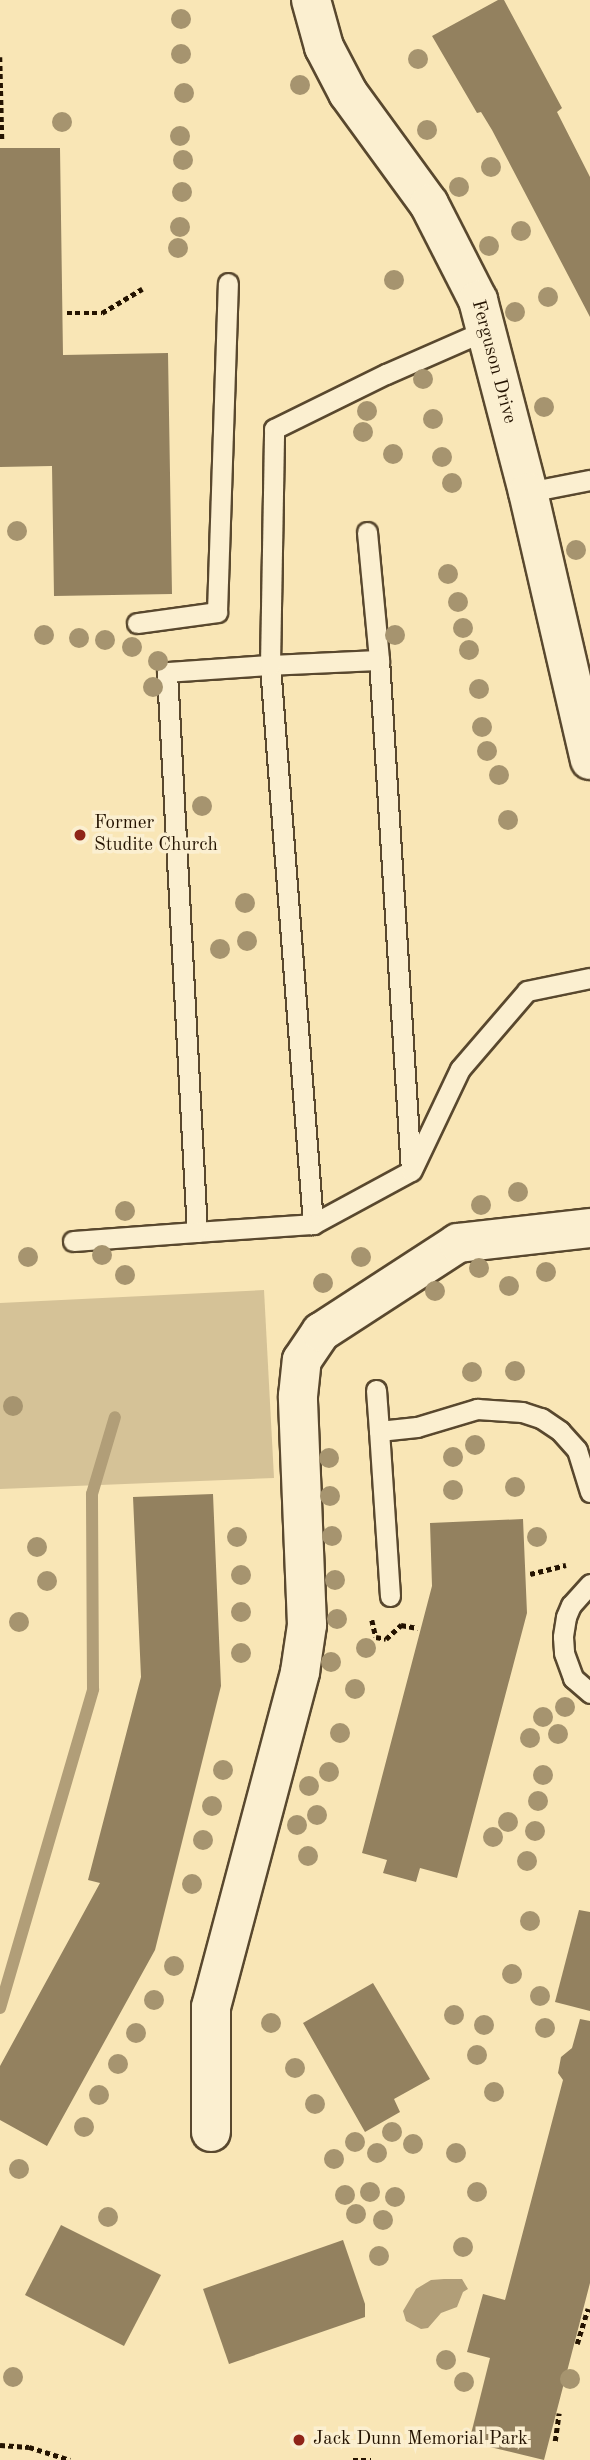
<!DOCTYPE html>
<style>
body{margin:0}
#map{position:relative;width:590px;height:2460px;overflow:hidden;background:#f9e6b6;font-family:"Old Standard TT",serif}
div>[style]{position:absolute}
.green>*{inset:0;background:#d5c297}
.water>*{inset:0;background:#b19e78}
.stream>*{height:12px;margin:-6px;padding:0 6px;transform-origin:6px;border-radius:6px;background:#b19e78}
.building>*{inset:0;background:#93815f}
.path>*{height:4.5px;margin-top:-2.25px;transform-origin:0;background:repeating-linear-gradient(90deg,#241300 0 5px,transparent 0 8.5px)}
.roads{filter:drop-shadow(2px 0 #59482e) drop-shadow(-2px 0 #59482e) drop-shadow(0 2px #59482e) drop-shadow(0 -2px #59482e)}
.service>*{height:19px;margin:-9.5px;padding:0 9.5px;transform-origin:9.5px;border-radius:9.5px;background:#fbefd0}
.minor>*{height:38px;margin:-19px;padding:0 19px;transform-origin:19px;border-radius:19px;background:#fbefd0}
.trees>*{width:20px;height:20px;margin:-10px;border-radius:50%;background:#a6946f}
.dots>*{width:19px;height:19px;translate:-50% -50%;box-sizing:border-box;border:4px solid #fbefd0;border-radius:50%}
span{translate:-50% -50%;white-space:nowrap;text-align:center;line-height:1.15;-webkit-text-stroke:7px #fbefd0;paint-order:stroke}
.street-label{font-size:19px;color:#241300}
.poi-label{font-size:19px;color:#241300}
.left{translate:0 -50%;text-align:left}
</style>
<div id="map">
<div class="green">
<div style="clip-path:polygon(264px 1290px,274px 1478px,0 1489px,0 1303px)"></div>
</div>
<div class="water">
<div style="clip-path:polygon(444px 2279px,462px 2279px,468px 2289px,463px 2292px,457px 2307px,441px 2313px,428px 2328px,421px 2329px,406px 2321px,403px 2311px,416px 2289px,431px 2280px)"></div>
</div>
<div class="stream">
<div style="left:0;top:2008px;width:332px;rotate:-73.7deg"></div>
<div style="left:93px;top:1689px;width:195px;rotate:-90.3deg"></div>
<div style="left:92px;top:1494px;width:80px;rotate:-73.4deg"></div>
</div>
<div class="building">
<div style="clip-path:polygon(498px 0,504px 0,562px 108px,557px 112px,590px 177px,590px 317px,492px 130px,481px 112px,477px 113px,432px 36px)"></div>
<div style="clip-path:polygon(0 148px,60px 148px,63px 355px,168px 353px,172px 594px,54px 596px,52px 466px,0 467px)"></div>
<div style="clip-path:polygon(213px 1494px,221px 1686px,155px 1950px,47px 2146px,0 2120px,0 2066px,100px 1883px,88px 1880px,141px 1677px,133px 1497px)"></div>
<div style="clip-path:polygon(523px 1519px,527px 1613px,457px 1878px,420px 1868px,416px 1882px,383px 1873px,387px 1860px,362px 1853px,432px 1586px,430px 1523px)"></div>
<div style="clip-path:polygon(579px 1910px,590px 1912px,590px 2011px,555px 2002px)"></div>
<div style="clip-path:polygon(373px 1983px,430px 2079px,394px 2099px,400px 2112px,365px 2132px,303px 2023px)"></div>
<div style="clip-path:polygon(580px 2019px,590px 2021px,590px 2283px,544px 2460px,469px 2442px,490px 2358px,467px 2352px,483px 2294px,505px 2300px,563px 2080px,558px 2073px,561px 2057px,572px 2048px)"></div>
<div style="clip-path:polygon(61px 2225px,161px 2275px,124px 2346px,25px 2295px)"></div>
<div style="clip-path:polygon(343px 2240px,365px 2304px,365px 2317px,229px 2364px,203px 2289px)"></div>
</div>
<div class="path">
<div style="left:0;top:57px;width:82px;rotate:88.6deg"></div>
<div style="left:67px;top:313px;width:35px"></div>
<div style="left:102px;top:313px;width:47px;rotate:-31deg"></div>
<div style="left:530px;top:1574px;width:37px;rotate:-14deg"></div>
<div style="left:372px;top:1620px;width:17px;rotate:77deg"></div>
<div style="left:376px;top:1637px;width:10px;rotate:11deg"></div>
<div style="left:386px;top:1639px;width:21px;rotate:-43deg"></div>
<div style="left:401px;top:1625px;width:17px;rotate:10deg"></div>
<div style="left:577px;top:2344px;width:37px;rotate:-73deg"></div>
<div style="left:555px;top:2441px;width:28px;rotate:-82deg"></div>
<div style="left:0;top:2445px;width:29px;rotate:4deg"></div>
<div style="left:29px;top:2447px;width:43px;rotate:17.6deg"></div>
<div style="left:353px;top:2460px;width:18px"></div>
</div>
<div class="roads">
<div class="service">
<div style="left:528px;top:492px;width:63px;rotate:-11deg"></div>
<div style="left:367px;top:532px;width:129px;rotate:84.6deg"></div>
<div style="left:137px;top:623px;width:81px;rotate:-7.8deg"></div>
<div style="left:217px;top:612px;width:329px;rotate:-88.1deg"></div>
<div style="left:412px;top:1170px;width:112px;rotate:-64.6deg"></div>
<div style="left:460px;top:1069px;width:103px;rotate:-49.3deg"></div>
<div style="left:527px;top:991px;width:64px;rotate:-11.7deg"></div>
<div style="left:313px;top:1224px;width:111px;rotate:-28.4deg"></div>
<div style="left:411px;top:1171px;width:512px;rotate:-93.58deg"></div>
<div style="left:379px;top:660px;width:109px;rotate:177.4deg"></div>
<div style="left:270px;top:665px;width:561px;rotate:85.6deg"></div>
<div style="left:313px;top:1224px;width:116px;rotate:176.1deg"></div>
<div style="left:197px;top:1232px;width:561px;rotate:-93.07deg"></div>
<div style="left:167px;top:672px;width:103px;rotate:-3.9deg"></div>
<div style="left:270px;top:665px;width:236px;rotate:-89deg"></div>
<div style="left:274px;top:429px;width:125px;rotate:-26.2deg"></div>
<div style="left:386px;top:374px;width:109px;rotate:-23.7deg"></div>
<div style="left:73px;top:1241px;width:124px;rotate:-4.2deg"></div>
<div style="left:376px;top:1390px;width:41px;rotate:85.8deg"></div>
<div style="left:590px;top:1584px;width:28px;rotate:132deg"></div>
<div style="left:571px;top:1605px;width:13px;rotate:113deg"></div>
<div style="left:566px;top:1617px;width:20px;rotate:99deg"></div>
<div style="left:563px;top:1637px;width:16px;rotate:86deg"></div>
<div style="left:564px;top:1653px;width:27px;rotate:70deg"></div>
<div style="left:573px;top:1678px;width:23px;rotate:41deg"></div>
<div style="left:390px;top:1596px;width:165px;rotate:-93.8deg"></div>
<div style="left:379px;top:1431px;width:38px;rotate:-6deg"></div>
<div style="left:417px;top:1427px;width:63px;rotate:-16.7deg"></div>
<div style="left:477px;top:1409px;width:45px;rotate:3.8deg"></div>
<div style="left:522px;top:1412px;width:20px;rotate:18deg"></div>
<div style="left:541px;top:1418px;width:23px;rotate:34deg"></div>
<div style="left:560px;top:1431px;width:25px;rotate:48deg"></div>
<div style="left:577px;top:1450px;width:44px;rotate:72.8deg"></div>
</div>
<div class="minor">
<div style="left:311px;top:0;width:49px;rotate:74.5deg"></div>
<div style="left:324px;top:47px;width:52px;rotate:62.4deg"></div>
<div style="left:348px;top:93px;width:137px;rotate:53.9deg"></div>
<div style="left:429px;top:204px;width:108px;rotate:63deg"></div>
<div style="left:478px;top:300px;width:198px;rotate:75.4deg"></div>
<div style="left:528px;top:492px;width:275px;rotate:77deg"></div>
<div style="left:211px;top:2132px;width:125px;rotate:-90deg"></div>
<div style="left:211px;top:2007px;width:347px;rotate:-75.1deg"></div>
<div style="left:300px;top:1672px;width:48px;rotate:-81.5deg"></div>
<div style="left:307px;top:1625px;width:229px;rotate:-92.3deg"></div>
<div style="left:298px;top:1396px;width:36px;rotate:-84deg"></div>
<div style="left:302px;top:1360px;width:34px;rotate:-56deg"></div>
<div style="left:321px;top:1332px;width:163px;rotate:-33deg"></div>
<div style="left:458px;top:1243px;width:133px;rotate:-6.5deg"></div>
</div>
</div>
<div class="trees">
<div style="left:181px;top:19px"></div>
<div style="left:181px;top:54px"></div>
<div style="left:418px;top:59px"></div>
<div style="left:300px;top:85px"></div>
<div style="left:184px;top:93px"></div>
<div style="left:62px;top:122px"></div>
<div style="left:427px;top:130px"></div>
<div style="left:180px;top:136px"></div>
<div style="left:183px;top:160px"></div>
<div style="left:491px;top:167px"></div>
<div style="left:459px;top:187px"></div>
<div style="left:182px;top:192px"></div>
<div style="left:180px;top:227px"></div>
<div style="left:521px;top:231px"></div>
<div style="left:489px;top:246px"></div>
<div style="left:178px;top:248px"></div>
<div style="left:394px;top:280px"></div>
<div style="left:548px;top:297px"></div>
<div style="left:515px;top:312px"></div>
<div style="left:423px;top:379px"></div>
<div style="left:544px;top:407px"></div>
<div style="left:367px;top:411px"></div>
<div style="left:433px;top:419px"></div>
<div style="left:363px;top:432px"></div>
<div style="left:393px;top:454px"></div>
<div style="left:442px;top:457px"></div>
<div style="left:452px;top:483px"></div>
<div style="left:17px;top:531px"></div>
<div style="left:576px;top:550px"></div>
<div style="left:448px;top:574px"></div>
<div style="left:458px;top:602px"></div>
<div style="left:463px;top:628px"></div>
<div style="left:44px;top:635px"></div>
<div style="left:395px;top:635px"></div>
<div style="left:79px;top:638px"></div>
<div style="left:105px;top:640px"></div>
<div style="left:132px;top:647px"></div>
<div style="left:469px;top:650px"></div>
<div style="left:158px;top:661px"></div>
<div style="left:153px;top:687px"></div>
<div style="left:479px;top:689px"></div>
<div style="left:482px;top:727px"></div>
<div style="left:487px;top:751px"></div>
<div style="left:499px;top:775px"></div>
<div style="left:202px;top:806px"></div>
<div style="left:508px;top:820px"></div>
<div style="left:245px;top:903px"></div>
<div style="left:247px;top:941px"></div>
<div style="left:220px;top:949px"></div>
<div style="left:518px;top:1192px"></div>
<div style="left:481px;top:1205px"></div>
<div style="left:125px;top:1211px"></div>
<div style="left:102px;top:1255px"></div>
<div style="left:28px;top:1257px"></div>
<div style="left:361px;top:1257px"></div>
<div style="left:479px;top:1268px"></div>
<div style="left:546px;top:1272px"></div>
<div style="left:125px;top:1275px"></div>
<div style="left:323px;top:1283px"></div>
<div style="left:509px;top:1286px"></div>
<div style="left:435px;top:1291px"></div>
<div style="left:515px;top:1371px"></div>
<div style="left:472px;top:1372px"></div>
<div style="left:13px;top:1406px"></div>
<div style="left:475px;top:1445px"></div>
<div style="left:453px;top:1457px"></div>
<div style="left:329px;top:1458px"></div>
<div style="left:515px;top:1487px"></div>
<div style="left:453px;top:1490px"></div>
<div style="left:330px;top:1496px"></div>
<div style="left:332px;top:1536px"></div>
<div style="left:237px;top:1537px"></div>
<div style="left:537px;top:1537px"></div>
<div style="left:37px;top:1547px"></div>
<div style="left:241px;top:1575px"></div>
<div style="left:335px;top:1580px"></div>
<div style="left:47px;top:1581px"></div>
<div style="left:241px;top:1612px"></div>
<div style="left:337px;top:1619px"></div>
<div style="left:19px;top:1622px"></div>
<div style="left:366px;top:1648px"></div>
<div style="left:241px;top:1653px"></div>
<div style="left:331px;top:1662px"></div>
<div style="left:355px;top:1689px"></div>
<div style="left:565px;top:1707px"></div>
<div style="left:543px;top:1717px"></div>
<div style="left:340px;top:1733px"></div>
<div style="left:558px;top:1734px"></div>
<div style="left:530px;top:1738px"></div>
<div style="left:223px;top:1770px"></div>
<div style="left:329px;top:1772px"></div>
<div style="left:543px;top:1775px"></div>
<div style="left:309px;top:1786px"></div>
<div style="left:538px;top:1801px"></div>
<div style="left:212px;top:1806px"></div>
<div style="left:317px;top:1815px"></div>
<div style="left:508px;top:1822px"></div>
<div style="left:297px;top:1825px"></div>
<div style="left:535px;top:1831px"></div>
<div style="left:493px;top:1837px"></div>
<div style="left:203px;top:1840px"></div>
<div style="left:308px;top:1856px"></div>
<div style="left:527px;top:1861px"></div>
<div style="left:192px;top:1884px"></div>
<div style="left:530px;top:1921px"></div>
<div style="left:174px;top:1966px"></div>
<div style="left:512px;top:1974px"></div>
<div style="left:540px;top:1996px"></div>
<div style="left:154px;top:2000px"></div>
<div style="left:454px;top:2015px"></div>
<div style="left:271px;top:2023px"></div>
<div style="left:484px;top:2025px"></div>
<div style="left:545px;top:2028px"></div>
<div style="left:136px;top:2033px"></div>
<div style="left:477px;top:2055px"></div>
<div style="left:118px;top:2064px"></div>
<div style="left:295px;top:2068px"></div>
<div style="left:494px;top:2092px"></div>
<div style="left:99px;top:2095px"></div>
<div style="left:315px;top:2104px"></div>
<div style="left:84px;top:2127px"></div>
<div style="left:392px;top:2132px"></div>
<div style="left:355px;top:2142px"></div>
<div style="left:413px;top:2144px"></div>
<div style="left:377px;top:2153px"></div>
<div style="left:456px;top:2153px"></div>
<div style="left:334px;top:2159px"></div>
<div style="left:19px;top:2169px"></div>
<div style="left:370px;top:2192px"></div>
<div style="left:477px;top:2192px"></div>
<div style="left:345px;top:2195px"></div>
<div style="left:395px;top:2197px"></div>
<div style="left:356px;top:2214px"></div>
<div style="left:108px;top:2217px"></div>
<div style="left:383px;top:2220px"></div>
<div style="left:463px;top:2247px"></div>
<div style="left:379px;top:2256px"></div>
<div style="left:446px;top:2360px"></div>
<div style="left:13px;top:2377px"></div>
<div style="left:570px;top:2379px"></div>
<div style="left:464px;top:2382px"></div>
</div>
<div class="dots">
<div style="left:80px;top:835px;background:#8f2418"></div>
<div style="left:299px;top:2440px;background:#8f2418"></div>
</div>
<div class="street-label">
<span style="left:493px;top:362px;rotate:75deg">Ferguson Drive</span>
</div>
<div class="poi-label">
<span class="left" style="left:94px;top:835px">Former<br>Studite Church</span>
<span class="left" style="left:313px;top:2440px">Jack Dunn Memorial Park</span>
</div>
</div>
